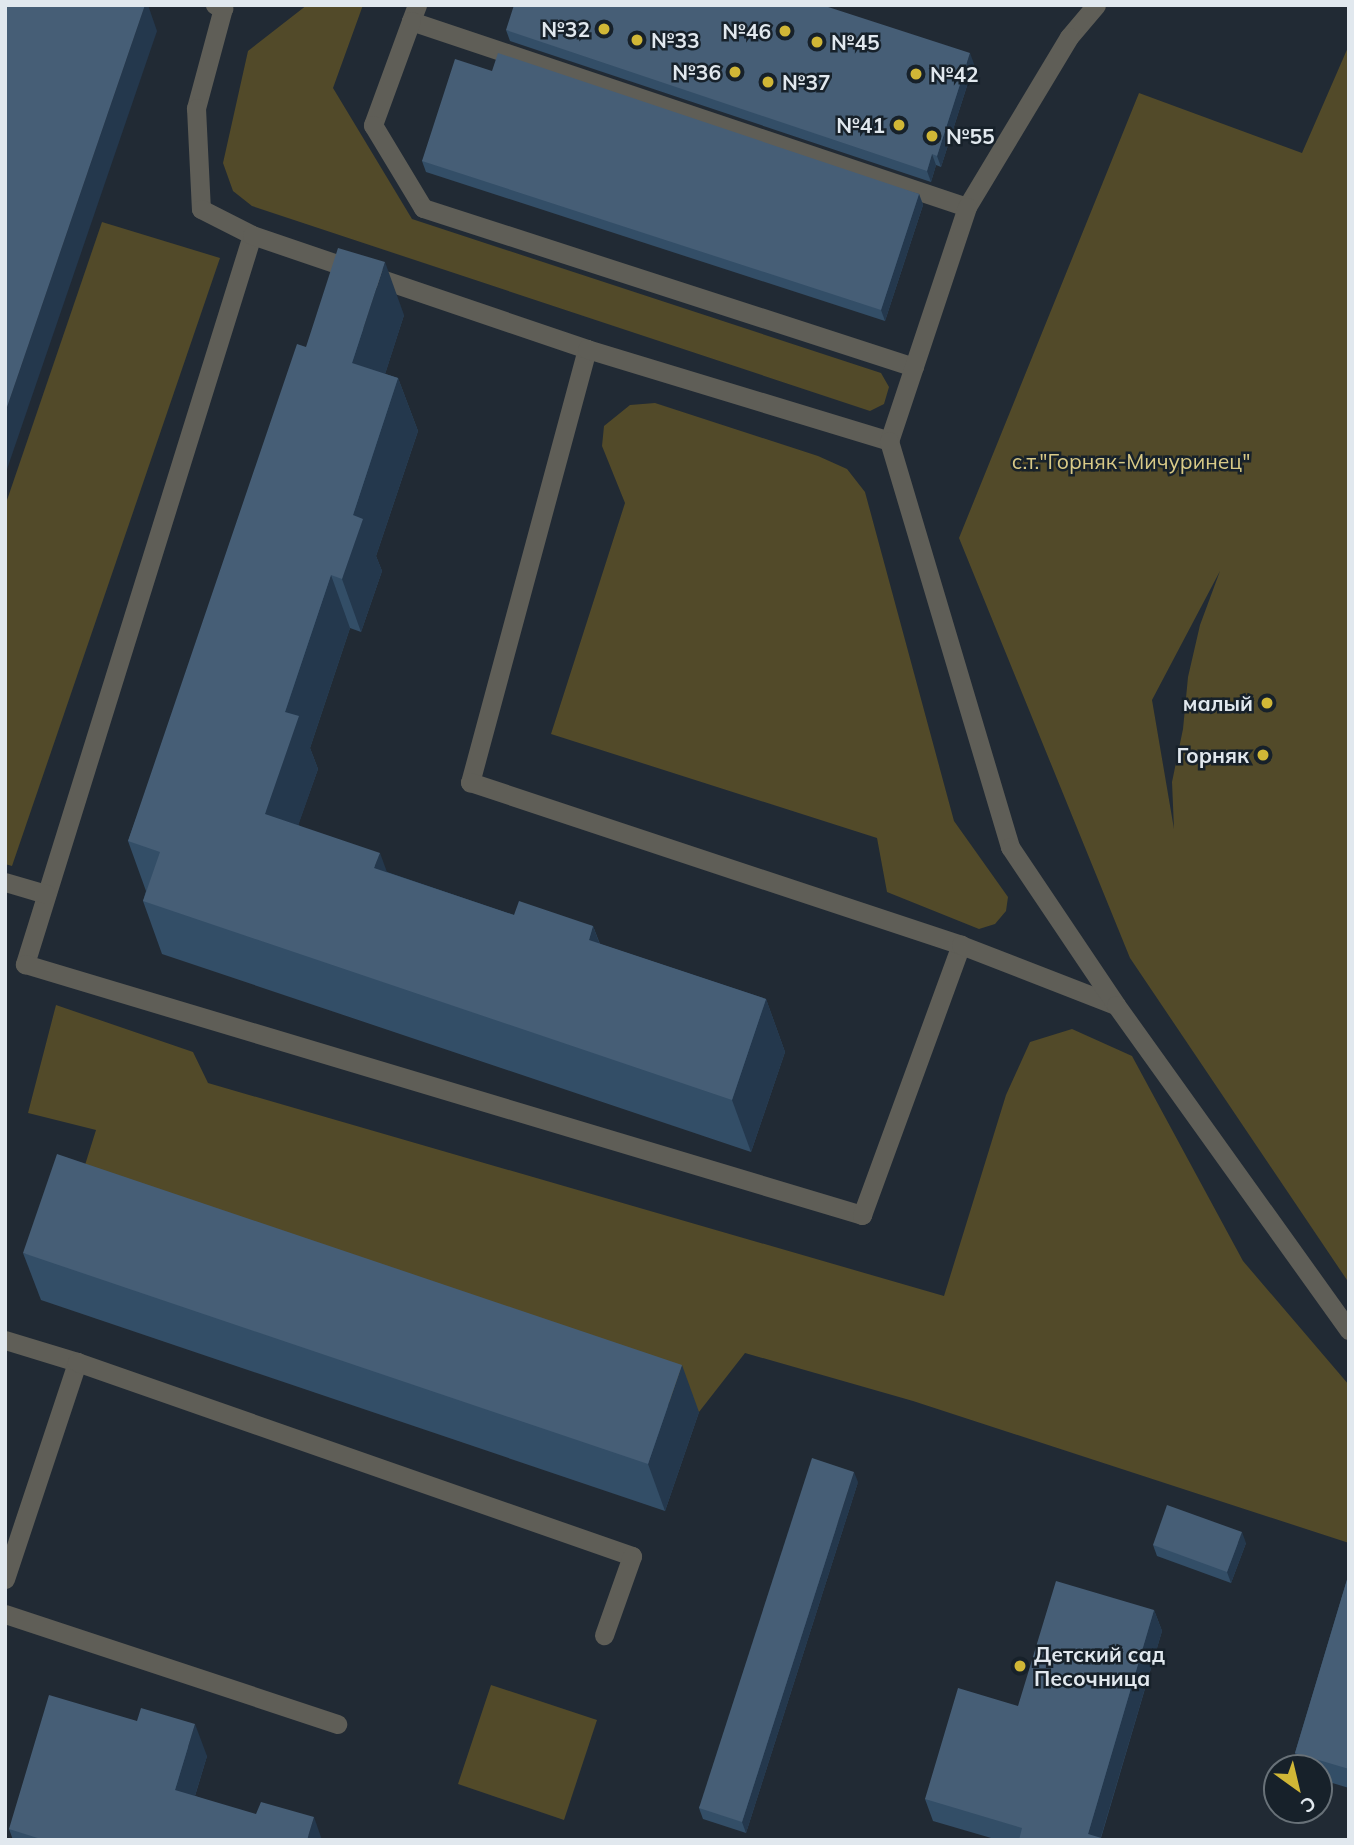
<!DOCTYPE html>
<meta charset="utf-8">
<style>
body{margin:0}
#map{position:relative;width:1354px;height:1845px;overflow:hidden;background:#212a34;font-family:Mulish,sans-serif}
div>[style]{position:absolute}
.green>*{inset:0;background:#524a29}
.service>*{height:19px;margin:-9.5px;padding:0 9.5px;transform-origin:9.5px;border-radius:9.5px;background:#5f5e57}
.minor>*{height:19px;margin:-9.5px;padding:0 9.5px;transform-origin:9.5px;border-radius:9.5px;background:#5f5e57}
.wall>*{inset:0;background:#334e67}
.shaded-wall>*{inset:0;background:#24384d}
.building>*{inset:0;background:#465e76}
.dots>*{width:19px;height:19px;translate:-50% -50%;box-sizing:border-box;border:4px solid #17212a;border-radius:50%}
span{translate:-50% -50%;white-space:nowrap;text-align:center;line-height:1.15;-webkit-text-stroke:5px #17212a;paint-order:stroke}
.poi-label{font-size:21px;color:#e1e8ee;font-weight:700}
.right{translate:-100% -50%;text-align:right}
.left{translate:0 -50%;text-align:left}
.park-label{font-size:21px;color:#d9ca87}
.frame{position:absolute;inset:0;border:7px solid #e1e8ee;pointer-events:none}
.north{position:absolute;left:1263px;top:1754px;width:70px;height:70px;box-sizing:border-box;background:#17212a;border:2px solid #687178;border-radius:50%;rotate:146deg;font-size:19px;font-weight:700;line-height:28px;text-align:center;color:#e1e8ee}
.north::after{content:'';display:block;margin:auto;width:24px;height:32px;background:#d1b736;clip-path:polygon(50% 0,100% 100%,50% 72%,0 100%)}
</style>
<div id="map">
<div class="green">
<div style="clip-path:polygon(307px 5px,363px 5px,333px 88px,412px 219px,881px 373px,889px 387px,884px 404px,870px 411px,252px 206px,233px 191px,223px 163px,248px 51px)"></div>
<div style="clip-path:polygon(evenodd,1349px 45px,1349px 1283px,1130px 958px,959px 538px,1139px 93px,1302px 153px,1349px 45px,1220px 571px,1200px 625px,1188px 677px,1183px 729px,1172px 782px,1174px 829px,1152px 700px,1220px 571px)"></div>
<div style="clip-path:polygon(102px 222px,220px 258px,12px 866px,5px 864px,5px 506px)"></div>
<div style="clip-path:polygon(655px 403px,818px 456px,847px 469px,865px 492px,954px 821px,1008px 897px,1006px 911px,995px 924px,979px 929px,887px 892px,877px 838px,551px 734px,625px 503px,602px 446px,604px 426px,630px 405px)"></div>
<div style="clip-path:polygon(56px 1005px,193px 1052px,208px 1083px,944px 1296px,1006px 1095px,1030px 1042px,1072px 1029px,1132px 1056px,1243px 1261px,1349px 1385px,1349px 1543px,913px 1401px,745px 1353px,699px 1412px,74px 1200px,96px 1130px,28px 1113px)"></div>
<div style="clip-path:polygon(491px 1685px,597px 1720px,564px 1820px,458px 1784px)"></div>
</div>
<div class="service">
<div style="left:417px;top:5px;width:17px;rotate:111deg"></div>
<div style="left:411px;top:21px;width:586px;rotate:18.5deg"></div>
<div style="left:411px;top:21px;width:111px;rotate:110.1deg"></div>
<div style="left:373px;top:125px;width:97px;rotate:58.9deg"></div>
<div style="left:423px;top:208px;width:516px;rotate:17.94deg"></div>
<div style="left:252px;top:235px;width:764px;rotate:107.3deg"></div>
<div style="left:25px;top:964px;width:874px;rotate:16.69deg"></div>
<div style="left:862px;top:1215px;width:288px;rotate:-69.9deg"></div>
<div style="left:587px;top:349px;width:449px;rotate:105.1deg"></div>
<div style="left:470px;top:782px;width:517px;rotate:18.36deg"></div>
<div style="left:961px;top:945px;width:166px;rotate:21.2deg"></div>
<div style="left:5px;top:882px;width:43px;rotate:16.3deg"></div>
<div style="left:5px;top:1340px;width:75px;rotate:17deg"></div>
<div style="left:5px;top:1579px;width:229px;rotate:-71.6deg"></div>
<div style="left:77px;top:1362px;width:588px;rotate:19.27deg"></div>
<div style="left:632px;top:1556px;width:84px;rotate:109.5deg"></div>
<div style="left:5px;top:1614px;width:350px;rotate:18.3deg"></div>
</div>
<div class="minor">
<div style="left:215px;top:5px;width:9px;rotate:21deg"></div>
<div style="left:223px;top:8px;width:104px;rotate:105.1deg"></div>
<div style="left:196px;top:108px;width:101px;rotate:87.2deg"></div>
<div style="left:201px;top:209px;width:57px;rotate:27deg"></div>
<div style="left:252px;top:235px;width:354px;rotate:18.8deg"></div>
<div style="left:587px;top:349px;width:316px;rotate:16.9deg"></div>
<div style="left:1096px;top:5px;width:42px;rotate:130.2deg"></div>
<div style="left:1069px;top:37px;width:198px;rotate:121deg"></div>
<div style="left:967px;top:207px;width:247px;rotate:108.4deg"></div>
<div style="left:889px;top:441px;width:424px;rotate:73.4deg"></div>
<div style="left:1010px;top:847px;width:190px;rotate:56.1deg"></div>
<div style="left:1116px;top:1005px;width:400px;rotate:54.4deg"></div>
</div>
<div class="wall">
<div style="clip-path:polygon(506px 30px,974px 64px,941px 167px,936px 165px,931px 182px,510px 41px)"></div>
<div style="clip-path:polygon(492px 71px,919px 194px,923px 205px,885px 321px,426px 172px,422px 161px)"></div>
<div style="clip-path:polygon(404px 315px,385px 374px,398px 378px,418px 431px,376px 556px,382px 571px,361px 632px,350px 628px,310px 748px,318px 769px,298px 825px,387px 872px,514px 915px,593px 926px,600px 944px,766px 999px,785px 1052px,751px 1152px,162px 954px,143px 901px,146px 891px,128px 841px,306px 347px)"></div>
<div style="clip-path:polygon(23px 1253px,699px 1412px,665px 1511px,41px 1300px)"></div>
<div style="clip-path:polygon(858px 1482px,746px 1833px,703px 1819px,699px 1808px)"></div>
<div style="clip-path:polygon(1246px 1543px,1231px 1583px,1157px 1556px,1153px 1545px)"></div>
<div style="clip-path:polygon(1349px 1573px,1349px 1788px,1319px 1779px,1319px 1768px,1301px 1768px,1295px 1753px)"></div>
<div style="clip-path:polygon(1154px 1610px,1162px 1631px,1101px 1838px,1108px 1840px,998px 1840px,933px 1821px,925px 1799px,1018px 1706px)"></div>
<div style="clip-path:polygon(137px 1721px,207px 1756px,195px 1796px,322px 1840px,13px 1840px,9px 1829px)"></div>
</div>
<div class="shaded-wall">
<div style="clip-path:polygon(145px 5px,148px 5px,157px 31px,5px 475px,5px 413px)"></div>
<div style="clip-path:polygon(970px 53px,974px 64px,941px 167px,937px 156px)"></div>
<div style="clip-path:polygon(932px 154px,936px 165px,931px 182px,927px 171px)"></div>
<div style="clip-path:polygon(919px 194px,923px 205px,885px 321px,881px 310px)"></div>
<div style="clip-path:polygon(385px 262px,404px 315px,372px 415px,352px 363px)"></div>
<div style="clip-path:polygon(398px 378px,418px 431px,376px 556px,382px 571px,361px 632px,342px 579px,353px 515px)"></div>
<div style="clip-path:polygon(331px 575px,350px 628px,310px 748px,318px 769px,284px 866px,265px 814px,285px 712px)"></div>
<div style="clip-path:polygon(380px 853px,399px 905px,374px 868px)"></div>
<div style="clip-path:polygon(593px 926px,612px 978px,589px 940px)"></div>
<div style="clip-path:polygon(766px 999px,785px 1052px,751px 1152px,732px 1100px)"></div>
<div style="clip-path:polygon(682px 1365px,699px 1412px,665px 1511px,648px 1464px)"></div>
<div style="clip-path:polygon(854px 1472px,858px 1482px,746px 1833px,742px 1822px)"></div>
<div style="clip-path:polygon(1242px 1532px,1246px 1543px,1231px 1583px,1227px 1572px)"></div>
<div style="clip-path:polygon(1154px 1610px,1162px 1631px,1100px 1840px,1088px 1834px)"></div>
<div style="clip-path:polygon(195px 1724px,207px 1756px,187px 1822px,175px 1790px)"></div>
<div style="clip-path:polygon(314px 1817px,322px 1840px,307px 1840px)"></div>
</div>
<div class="building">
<div style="clip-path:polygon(5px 5px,145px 5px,5px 413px)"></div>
<div style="clip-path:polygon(514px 5px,822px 5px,970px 53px,937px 156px,932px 154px,927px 171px,506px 30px)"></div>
<div style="clip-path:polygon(498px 53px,919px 194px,881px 310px,422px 161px,455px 59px,492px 71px)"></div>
<div style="clip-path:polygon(338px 248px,385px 262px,352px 363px,398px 378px,353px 515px,363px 519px,342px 579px,331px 575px,285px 712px,299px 716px,265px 814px,380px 853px,374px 868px,514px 915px,519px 901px,593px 926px,589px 940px,766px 999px,732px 1100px,143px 901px,160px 852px,128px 841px,297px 344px,306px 347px)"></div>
<div style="clip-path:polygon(57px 1154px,682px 1365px,648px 1464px,23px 1253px)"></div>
<div style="clip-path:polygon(812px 1458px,854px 1472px,742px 1822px,699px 1808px)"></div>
<div style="clip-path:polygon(1167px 1505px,1242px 1532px,1227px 1572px,1153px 1545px)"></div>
<div style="clip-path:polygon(1349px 1573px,1349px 1769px,1295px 1753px)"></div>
<div style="clip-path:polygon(1056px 1581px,1154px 1610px,1088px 1834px,1108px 1840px,1019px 1840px,1022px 1828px,925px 1799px,958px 1688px,1018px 1706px)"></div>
<div style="clip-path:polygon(49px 1695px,137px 1721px,141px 1708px,195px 1724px,175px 1790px,256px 1814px,261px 1802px,314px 1817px,307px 1840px,44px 1840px,9px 1829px)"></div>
</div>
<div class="dots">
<div style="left:604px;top:29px;background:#d1b736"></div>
<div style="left:785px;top:31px;background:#d1b736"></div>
<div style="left:637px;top:40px;background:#d1b736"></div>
<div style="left:817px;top:42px;background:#d1b736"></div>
<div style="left:735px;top:72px;background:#d1b736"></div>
<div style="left:916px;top:74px;background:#d1b736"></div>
<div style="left:768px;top:82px;background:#d1b736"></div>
<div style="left:899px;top:125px;background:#d1b736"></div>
<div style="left:932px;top:136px;background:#d1b736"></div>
<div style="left:1267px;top:703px;background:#d1b736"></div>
<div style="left:1263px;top:755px;background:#d1b736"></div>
<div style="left:1020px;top:1666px;background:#d1b736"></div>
</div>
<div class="poi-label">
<span class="right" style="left:590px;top:29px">№32</span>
<span class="right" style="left:771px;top:31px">№46</span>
<span class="left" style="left:651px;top:40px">№33</span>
<span class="left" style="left:831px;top:42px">№45</span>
<span class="right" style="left:721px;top:72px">№36</span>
<span class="left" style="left:930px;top:74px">№42</span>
<span class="left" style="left:782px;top:82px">№37</span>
<span class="right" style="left:885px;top:125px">№41</span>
<span class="left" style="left:946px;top:136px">№55</span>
<span class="right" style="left:1253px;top:703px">малый</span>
<span class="right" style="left:1249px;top:755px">Горняк</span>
<span class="left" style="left:1034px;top:1666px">Детский сад<br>Песочница</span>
</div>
<div class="park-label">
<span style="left:1131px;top:461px">с.т."Горняк-Мичуринец"</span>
</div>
<div class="frame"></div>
<div class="north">С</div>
</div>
